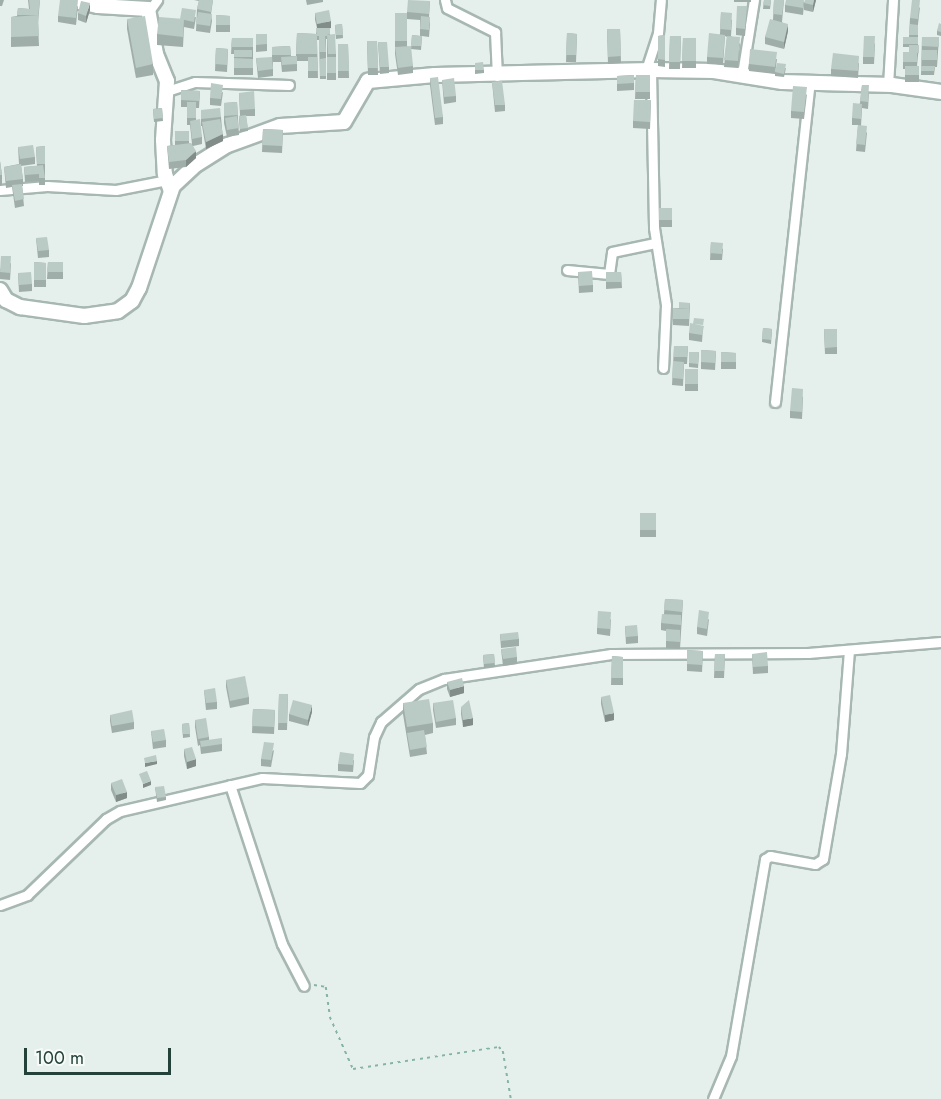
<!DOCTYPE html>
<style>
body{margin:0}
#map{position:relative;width:941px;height:1099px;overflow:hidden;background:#e5efeb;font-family:Jost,sans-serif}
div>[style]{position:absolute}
.path>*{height:1.5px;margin-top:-0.75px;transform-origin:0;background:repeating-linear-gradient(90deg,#85b3a5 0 3px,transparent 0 7.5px)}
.roads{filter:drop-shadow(2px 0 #a7b7b2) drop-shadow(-2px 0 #a7b7b2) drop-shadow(0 2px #a7b7b2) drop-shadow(0 -2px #a7b7b2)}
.street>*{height:9px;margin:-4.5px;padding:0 4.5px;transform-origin:4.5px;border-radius:4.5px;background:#fff}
.secondary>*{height:14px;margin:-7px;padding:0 7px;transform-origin:7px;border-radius:7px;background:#fff}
.wall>*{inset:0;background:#a0aea9}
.shaded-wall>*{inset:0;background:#828d89}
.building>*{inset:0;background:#bacac4}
span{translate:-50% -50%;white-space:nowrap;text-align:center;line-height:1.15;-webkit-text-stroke:5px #f6fbf8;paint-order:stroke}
.scale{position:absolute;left:24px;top:1048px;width:147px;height:27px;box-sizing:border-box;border:3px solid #24413a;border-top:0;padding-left:8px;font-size:18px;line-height:21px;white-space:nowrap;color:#24413a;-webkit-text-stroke:4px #f6fbf8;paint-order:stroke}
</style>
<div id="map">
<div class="path">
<div style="left:314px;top:985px;width:12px;rotate:9deg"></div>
<div style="left:326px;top:987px;width:30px;rotate:82deg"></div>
<div style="left:330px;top:1017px;width:57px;rotate:66.1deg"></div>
<div style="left:353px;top:1069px;width:148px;rotate:-8.6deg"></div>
<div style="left:499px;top:1047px;width:6px;rotate:45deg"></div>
<div style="left:503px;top:1051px;width:49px;rotate:80.5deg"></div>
</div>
<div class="roads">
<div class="street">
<div style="left:445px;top:0;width:8px;rotate:76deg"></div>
<div style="left:447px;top:8px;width:54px;rotate:26.6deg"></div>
<div style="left:495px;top:32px;width:44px;rotate:87.4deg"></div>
<div style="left:149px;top:11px;width:14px;rotate:-54deg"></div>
<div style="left:646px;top:70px;width:39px;rotate:-72deg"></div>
<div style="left:658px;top:33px;width:33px;rotate:-85deg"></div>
<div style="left:651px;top:70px;width:158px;rotate:88.9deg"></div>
<div style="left:654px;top:228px;width:78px;rotate:81.1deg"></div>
<div style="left:666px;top:305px;width:63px;rotate:92.7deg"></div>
<div style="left:742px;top:74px;width:75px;rotate:-80.8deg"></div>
<div style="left:888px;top:85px;width:85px;rotate:-86.6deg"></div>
<div style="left:167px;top:91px;width:29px;rotate:-18deg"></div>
<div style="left:195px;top:82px;width:94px;rotate:1.8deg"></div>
<div style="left:0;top:190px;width:47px;rotate:-4.9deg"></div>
<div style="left:47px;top:186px;width:69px;rotate:3.3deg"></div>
<div style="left:116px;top:190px;width:52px;rotate:-11.1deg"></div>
<div style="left:567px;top:270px;width:42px;rotate:5.4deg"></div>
<div style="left:609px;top:274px;width:22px;rotate:-82deg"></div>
<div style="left:612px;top:252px;width:44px;rotate:-11.8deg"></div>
<div style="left:775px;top:402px;width:322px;rotate:-83.8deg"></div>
<div style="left:230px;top:785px;width:167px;rotate:71.9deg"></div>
<div style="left:282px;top:944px;width:47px;rotate:62.4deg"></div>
<div style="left:0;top:905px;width:29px;rotate:-20deg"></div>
<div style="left:27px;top:895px;width:110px;rotate:-43.9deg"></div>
<div style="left:106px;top:819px;width:16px;rotate:-30deg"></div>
<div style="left:120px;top:811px;width:146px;rotate:-13.1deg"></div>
<div style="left:262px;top:778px;width:98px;rotate:2.9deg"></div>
<div style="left:360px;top:783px;width:11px;rotate:-45deg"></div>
<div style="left:368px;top:775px;width:38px;rotate:-81deg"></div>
<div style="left:374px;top:737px;width:17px;rotate:-65deg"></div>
<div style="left:381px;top:722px;width:50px;rotate:-41deg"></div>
<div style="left:419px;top:689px;width:27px;rotate:-22deg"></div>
<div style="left:444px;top:679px;width:169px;rotate:-8.5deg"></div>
<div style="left:611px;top:654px;width:197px;rotate:-0.3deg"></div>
<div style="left:808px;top:653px;width:133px;rotate:-4.7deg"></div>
<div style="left:713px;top:1099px;width:47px;rotate:-67.3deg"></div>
<div style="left:731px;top:1056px;width:200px;rotate:-80.2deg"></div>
<div style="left:765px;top:859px;width:6px;rotate:-31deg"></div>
<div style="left:770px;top:856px;width:46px;rotate:10.1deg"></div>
<div style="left:815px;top:864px;width:9px;rotate:-32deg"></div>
<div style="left:823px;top:859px;width:107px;rotate:-80.3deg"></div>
<div style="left:841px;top:754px;width:103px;rotate:-85.6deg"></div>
</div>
<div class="secondary">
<div style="left:70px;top:0;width:29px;rotate:12deg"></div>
<div style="left:98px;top:6px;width:50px;rotate:3.4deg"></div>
<div style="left:148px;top:9px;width:46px;rotate:79.9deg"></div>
<div style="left:156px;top:54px;width:29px;rotate:68deg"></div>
<div style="left:167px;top:81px;width:59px;rotate:93.9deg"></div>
<div style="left:163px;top:140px;width:34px;rotate:87deg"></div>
<div style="left:165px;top:174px;width:18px;rotate:71deg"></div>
<div style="left:0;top:290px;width:12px;rotate:59deg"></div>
<div style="left:6px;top:300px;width:16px;rotate:27deg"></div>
<div style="left:20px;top:307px;width:65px;rotate:8deg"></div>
<div style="left:84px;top:316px;width:34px;rotate:-8deg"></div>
<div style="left:118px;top:311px;width:17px;rotate:-36deg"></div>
<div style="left:132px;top:301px;width:15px;rotate:-62deg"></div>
<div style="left:139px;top:288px;width:108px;rotate:-71.6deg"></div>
<div style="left:173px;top:186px;width:33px;rotate:-43deg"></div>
<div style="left:197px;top:164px;width:36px;rotate:-32deg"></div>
<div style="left:228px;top:145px;width:55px;rotate:-20.1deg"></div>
<div style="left:280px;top:126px;width:64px;rotate:-3.6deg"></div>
<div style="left:344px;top:122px;width:48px;rotate:-59.7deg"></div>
<div style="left:368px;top:81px;width:67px;rotate:-5.1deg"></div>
<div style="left:435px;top:75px;width:216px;rotate:-1.3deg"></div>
<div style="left:651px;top:70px;width:63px;rotate:0.9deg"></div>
<div style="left:714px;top:71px;width:69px;rotate:9.2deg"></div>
<div style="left:782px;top:82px;width:110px;rotate:1.6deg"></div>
<div style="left:892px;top:85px;width:49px;rotate:8.1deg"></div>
</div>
</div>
<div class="wall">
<div style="clip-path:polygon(0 0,4px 0,2px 6px,0 6px)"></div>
<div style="clip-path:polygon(28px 0,40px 0,38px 23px,39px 46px,11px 47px,11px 17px,17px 16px,18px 8px,29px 9px)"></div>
<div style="clip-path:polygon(194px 0,213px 0,211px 14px,212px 21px,210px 33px,196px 31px,197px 9px,199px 1px)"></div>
<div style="clip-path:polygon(306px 0,323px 0,323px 2px,307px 5px)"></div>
<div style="clip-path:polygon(734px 0,751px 0,751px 2px,734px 2px)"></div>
<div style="clip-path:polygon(764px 0,771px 0,770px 9px,763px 9px)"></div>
<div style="clip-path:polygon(774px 0,784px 0,782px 22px,788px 31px,784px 49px,765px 44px,765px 37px,773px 20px)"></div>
<div style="clip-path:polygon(816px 0,813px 12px,804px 10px,804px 4px,803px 15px,785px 12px,785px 5px)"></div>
<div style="clip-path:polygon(430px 1px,429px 17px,430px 24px,429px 37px,422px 36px,421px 50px,411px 49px,412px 35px,420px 36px,420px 20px,407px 19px,407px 12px)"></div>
<div style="clip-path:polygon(78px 6px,76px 25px,58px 22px,58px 16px)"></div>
<div style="clip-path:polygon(920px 7px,918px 24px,918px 45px,919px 45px,917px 66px,919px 66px,919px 82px,905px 82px,905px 69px,903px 69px,903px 52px,909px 52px,909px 47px,903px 47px,903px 37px,909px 37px,910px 18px)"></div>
<div style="clip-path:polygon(90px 10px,86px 23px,78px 20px,78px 13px)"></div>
<div style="clip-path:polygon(721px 12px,732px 20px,731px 36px,740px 44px,738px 68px,724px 67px,727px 37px,725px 36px,723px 65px,707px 64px,707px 57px,720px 34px)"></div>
<div style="clip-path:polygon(315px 13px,331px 28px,330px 28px,330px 34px,336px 54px,336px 80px,327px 80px,327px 39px,326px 39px,326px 79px,320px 79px,319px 40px,317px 40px,318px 78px,308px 78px,308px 61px,297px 61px,297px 71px,282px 72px,281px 62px,273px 62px,273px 76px,258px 78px,256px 58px,272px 58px,272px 47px,290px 46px,291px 56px,296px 56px,297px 33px,316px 34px,317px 28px,315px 20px)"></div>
<div style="clip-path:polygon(395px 13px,407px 13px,407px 46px,413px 66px,413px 73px,398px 75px,395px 54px)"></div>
<div style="clip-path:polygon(747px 13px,745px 36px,736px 35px,736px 28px)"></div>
<div style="clip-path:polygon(216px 15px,230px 16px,230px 32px,216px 32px)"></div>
<div style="clip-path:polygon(196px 17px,194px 29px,184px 27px,183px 47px,157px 45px,157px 34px,180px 19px)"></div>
<div style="clip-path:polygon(127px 19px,153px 64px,153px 75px,136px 78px,127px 29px)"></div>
<div style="clip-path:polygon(342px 24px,343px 38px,336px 39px,335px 25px)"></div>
<div style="clip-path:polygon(941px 24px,941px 36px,937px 35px,937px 31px)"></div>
<div style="clip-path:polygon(607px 29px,620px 29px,621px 63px,608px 64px)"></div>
<div style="clip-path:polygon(567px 33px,577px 34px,576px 62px,566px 62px)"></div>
<div style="clip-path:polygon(256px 34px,267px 34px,267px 51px,256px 52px)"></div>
<div style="clip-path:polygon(665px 35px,665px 67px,658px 66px,658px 36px)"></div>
<div style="clip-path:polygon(670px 36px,681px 36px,680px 69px,669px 69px)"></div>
<div style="clip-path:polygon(922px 37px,939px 37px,937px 67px,935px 67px,934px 75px,921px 75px)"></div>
<div style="clip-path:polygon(232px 38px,253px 38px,253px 75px,234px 75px,234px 54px,231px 54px)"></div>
<div style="clip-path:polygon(683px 38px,696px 38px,696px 68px,682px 68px)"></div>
<div style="clip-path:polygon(367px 41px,377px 41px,378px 75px,368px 75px)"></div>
<div style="clip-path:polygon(378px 42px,389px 67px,389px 73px,380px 74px)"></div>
<div style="clip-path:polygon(875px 43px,874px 64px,863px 64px,863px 57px)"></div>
<div style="clip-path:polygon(338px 44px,348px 44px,349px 78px,338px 78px)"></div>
<div style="clip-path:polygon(216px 48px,228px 49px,227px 72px,215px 71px)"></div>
<div style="clip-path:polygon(777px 59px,775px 74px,749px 71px,749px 64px)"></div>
<div style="clip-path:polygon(475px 63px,484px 70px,484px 73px,475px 74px)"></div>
<div style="clip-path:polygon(859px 63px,858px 78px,831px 76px,831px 69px)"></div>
<div style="clip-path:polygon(786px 68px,784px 77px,775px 76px,775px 72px)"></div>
<div style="clip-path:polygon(634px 75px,634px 90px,617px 91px,617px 76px)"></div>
<div style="clip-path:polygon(636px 75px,650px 75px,650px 99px,635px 99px)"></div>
<div style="clip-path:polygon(430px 78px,443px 117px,443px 124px,435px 125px,430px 85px)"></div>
<div style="clip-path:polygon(442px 80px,456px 96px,456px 102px,444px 104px)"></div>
<div style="clip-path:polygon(492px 82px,505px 105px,505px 111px,495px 112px)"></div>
<div style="clip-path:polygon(862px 85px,869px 92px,868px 109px,862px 108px,861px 126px,867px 133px,865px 152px,856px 151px,858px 125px,852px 125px,852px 118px,860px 103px)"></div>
<div style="clip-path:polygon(181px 90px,200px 91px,199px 108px,196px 108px,196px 120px,202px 137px,202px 144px,193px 146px,196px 158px,186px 167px,169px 169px,167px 146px,175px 145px,175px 131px,189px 131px,189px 143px,192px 144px,190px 125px,187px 125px,187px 107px,181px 107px)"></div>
<div style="clip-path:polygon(223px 92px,221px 106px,210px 105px,210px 98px)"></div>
<div style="clip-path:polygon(239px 93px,255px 109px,255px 116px,246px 116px,248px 131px,240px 132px,239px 119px,240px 115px)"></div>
<div style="clip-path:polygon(807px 94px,804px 119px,791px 118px,791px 111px)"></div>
<div style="clip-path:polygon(651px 100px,650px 129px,633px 128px,633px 121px)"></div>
<div style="clip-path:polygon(237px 102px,239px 135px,227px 137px,224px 123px,224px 103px)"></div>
<div style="clip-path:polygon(162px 108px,163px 121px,154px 122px,153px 109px)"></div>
<div style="clip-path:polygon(201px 110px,221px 117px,223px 141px,206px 149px,202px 126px,201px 126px)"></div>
<div style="clip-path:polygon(263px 129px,283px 130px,282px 153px,262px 152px)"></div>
<div style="clip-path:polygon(45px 146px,45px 185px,39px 185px,39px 181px,25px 182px,24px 167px,37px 166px,36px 147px)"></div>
<div style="clip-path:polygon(18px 147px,35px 157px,35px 164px,21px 166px,23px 179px,23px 186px,22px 186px,24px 206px,15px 208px,12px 187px,6px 188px,4px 167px,19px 164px)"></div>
<div style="clip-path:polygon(0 161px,2px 175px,2px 185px,0 186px)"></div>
<div style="clip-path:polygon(659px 208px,672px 208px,672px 227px,659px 227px)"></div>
<div style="clip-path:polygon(36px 238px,49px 250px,49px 257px,38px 258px)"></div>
<div style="clip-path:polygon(711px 242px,723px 249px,722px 260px,710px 260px)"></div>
<div style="clip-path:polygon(34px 262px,46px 263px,46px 287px,34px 287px)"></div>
<div style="clip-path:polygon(48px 262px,63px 262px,63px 279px,47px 279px)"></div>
<div style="clip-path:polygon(11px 263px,10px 280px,0 279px,0 269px)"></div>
<div style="clip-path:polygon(578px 272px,593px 285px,593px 292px,579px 293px)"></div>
<div style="clip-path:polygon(606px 272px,621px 272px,622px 288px,606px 289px)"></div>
<div style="clip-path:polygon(18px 273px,32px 284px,32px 291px,19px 292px)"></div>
<div style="clip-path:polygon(690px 303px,689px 326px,673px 325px,673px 308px,679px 308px)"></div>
<div style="clip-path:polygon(703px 326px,702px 342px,689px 340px,689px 333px)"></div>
<div style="clip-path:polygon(763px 328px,772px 329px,771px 344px,762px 342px)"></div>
<div style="clip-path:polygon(824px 329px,837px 329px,837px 354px,825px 354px)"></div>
<div style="clip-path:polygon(674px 346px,688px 346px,687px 364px,684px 364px,683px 386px,672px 385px)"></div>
<div style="clip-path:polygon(701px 350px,716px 351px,715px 370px,701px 369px)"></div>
<div style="clip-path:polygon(689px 352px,699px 352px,698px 368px,689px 367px)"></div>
<div style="clip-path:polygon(721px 352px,736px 353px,736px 369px,721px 369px)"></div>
<div style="clip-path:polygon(685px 369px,698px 369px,698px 391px,685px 391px)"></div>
<div style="clip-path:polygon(803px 396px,802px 419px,790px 418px,790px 411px)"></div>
<div style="clip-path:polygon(640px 513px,656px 513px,656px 537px,640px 537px)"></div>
<div style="clip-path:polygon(665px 599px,683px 600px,680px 649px,666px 648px,666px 631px,661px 630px,661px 623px,664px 614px)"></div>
<div style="clip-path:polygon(611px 619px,610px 636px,597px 634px,597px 628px)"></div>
<div style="clip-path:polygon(709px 619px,707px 636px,697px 634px,697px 627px)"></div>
<div style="clip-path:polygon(625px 626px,638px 636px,638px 643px,626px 644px)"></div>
<div style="clip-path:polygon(500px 634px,519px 639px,519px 646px,501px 648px)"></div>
<div style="clip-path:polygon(501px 649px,517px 657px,517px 664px,503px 666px)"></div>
<div style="clip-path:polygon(687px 650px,703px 651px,702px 672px,687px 671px)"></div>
<div style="clip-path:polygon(494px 654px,495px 667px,484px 668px,483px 655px)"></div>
<div style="clip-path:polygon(715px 654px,725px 654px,724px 678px,714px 678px)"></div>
<div style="clip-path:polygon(752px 654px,768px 666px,768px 673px,753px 674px)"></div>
<div style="clip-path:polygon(612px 656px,623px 657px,623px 685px,611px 685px)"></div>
<div style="clip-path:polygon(226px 680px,249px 697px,249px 704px,230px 708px,226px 687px)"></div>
<div style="clip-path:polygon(447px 682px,464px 693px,450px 697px,447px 689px)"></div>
<div style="clip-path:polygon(204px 690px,217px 702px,217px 709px,206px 710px)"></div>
<div style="clip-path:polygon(279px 694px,288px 694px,287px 730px,278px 730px)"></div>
<div style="clip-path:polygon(601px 697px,614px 720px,605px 722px,601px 704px)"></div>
<div style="clip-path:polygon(403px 703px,433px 723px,433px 733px,425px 735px,427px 754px,410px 757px,403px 714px)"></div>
<div style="clip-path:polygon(433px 703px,456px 718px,456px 725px,436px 728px,433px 710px)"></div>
<div style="clip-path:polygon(461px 707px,473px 725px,463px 727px,461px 714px)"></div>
<div style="clip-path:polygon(253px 709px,275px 710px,274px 734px,252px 733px)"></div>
<div style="clip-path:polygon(312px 712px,308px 726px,289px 721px,289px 714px)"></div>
<div style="clip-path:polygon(110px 715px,134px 722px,134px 729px,112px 733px,110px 721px)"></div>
<div style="clip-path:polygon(195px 720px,209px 737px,209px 740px,222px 744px,222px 751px,201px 754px,200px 745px,198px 746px,195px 727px)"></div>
<div style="clip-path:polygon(189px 723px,190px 737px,183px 738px,182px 724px)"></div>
<div style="clip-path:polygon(151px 731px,166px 740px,166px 747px,153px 749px)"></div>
<div style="clip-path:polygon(184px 749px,196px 766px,187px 769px,184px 756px)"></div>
<div style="clip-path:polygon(274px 750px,271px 767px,261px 766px,261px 759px)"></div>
<div style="clip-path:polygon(354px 760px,353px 772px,338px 771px,338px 764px)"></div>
<div style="clip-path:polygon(111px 783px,127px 798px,116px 802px,111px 790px)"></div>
<div style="clip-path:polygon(155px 787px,166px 797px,166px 800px,157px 802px)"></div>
</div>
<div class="shaded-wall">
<div style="clip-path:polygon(814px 0,816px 0,813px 12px,813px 5px)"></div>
<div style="clip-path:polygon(90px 3px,90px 10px,86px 23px,86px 16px)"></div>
<div style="clip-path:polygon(331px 21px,331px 28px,317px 31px,317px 24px)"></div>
<div style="clip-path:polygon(788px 24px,788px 31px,784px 49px,784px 42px)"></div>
<div style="clip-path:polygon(223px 134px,223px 141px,206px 149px,206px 142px)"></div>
<div style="clip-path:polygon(196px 151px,196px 158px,186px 167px,186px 160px)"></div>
<div style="clip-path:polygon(464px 686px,464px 693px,450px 697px,450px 690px)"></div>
<div style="clip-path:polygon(312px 705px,312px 712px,308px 726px,308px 720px)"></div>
<div style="clip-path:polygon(614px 713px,614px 720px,605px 722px,605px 715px)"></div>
<div style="clip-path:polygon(473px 718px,473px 725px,463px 727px,463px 720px)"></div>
<div style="clip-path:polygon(196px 759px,196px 766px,187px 769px,187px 762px)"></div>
<div style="clip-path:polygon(157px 761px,157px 764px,145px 767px,145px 763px)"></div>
<div style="clip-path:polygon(151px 781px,151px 785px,143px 788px,143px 784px)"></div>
<div style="clip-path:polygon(127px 792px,127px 798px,116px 802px,116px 795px)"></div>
</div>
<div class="building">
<div style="clip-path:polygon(29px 0,40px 0,38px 17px,38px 15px,17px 15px,18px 8px,30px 9px)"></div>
<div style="clip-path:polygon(60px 0,78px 0,76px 18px,58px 16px)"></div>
<div style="clip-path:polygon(199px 0,213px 0,211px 12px,197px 9px)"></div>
<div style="clip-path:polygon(408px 0,430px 1px,429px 14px,407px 12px)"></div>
<div style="clip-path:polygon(764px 0,771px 0,770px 6px,763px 5px)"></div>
<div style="clip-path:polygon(774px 0,784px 0,782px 15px,773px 14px)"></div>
<div style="clip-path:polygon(786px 0,804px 0,803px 8px,785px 5px)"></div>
<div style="clip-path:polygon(805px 0,814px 0,813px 5px,804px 3px)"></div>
<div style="clip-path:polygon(912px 0,920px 0,918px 19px,910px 18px)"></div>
<div style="clip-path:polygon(81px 1px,90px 3px,86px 16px,78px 13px)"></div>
<div style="clip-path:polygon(737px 6px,747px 6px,745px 29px,736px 28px)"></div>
<div style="clip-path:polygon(182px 8px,196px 10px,194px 22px,180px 19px)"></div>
<div style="clip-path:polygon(329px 10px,331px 21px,317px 24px,315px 13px)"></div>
<div style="clip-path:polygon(198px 12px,212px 14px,210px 26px,196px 24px)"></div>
<div style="clip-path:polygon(721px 12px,732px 13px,731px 30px,720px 29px)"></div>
<div style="clip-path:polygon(395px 13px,407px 13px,407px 41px,395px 41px)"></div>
<div style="clip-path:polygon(38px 15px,39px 36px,11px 37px,11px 17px)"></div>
<div style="clip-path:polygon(216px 15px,230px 16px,230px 25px,216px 25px)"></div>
<div style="clip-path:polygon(145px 16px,153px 64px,136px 68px,127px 19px)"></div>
<div style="clip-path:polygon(421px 16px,430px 17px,429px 30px,420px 29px)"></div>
<div style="clip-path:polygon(159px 17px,184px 19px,183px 37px,157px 34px)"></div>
<div style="clip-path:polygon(770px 19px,788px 24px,784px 42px,765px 37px)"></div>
<div style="clip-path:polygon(939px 23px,941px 24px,941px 32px,937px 31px)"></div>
<div style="clip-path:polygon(342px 24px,343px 35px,336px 35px,335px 25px)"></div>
<div style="clip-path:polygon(910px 24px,918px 25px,918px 35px,909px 35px)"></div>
<div style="clip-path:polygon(316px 28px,330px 28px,330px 34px,327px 35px,327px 36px,325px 36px,325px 34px,319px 34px,319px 36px,317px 36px)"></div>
<div style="clip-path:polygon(607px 29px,620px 29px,621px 56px,608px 57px)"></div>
<div style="clip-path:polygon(297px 33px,317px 34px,317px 54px,296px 54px)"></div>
<div style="clip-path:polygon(567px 33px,577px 34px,576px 55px,566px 55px)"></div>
<div style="clip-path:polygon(709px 33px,725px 35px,723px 58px,707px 57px)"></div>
<div style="clip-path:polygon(256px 34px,267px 34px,267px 44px,256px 45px)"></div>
<div style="clip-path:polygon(319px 34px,325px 34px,326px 52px,319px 52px)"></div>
<div style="clip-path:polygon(335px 34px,336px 54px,328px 54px,327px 35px)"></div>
<div style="clip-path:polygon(412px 35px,422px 36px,421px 46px,411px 46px)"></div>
<div style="clip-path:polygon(665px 35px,665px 60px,658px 59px,658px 36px)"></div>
<div style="clip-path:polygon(670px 36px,681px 36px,680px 62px,669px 62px)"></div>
<div style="clip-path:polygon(727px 36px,740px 37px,738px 61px,724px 60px)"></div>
<div style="clip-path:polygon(864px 36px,875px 36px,874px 57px,863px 57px)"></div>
<div style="clip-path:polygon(903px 37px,918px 37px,918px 44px,903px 44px)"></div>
<div style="clip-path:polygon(922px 37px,939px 37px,939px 47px,922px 46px)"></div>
<div style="clip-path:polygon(232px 38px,253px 38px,253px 47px,231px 47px)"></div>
<div style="clip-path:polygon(683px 38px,696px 38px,696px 61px,682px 61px)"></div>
<div style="clip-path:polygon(367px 41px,377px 41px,378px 68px,368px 68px)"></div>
<div style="clip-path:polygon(378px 42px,387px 42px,389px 67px,380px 67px)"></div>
<div style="clip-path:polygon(338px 44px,348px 44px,349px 71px,338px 71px)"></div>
<div style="clip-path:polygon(909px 45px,919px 45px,919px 53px,917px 53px,917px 52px,909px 52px)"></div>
<div style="clip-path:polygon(290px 46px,291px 55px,272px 55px,272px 47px)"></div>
<div style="clip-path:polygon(411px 46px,413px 66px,398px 68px,395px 47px)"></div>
<div style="clip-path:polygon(216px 48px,228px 49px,227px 65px,215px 64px)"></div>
<div style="clip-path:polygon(750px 49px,777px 52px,775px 67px,749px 64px)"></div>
<div style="clip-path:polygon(234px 50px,252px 50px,252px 57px,234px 57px)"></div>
<div style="clip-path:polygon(922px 50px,937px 50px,937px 60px,922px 60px)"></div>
<div style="clip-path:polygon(903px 52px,917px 52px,917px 62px,903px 62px)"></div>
<div style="clip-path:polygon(833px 53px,859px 56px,858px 71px,831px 69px)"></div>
<div style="clip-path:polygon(297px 56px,297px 64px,282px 65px,281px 57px)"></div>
<div style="clip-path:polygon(272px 57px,273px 69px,258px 71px,256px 58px)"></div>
<div style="clip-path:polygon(308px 57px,317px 57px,318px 71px,308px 71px)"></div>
<div style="clip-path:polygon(327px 57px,336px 57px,336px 73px,327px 73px)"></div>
<div style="clip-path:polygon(234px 58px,253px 59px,253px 68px,234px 68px)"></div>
<div style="clip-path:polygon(326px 58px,326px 76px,320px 76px,320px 59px)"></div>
<div style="clip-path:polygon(483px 62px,484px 70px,475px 70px,475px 63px)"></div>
<div style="clip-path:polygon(777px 63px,786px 64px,784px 74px,775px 72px)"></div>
<div style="clip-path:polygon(905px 66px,919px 66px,919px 75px,905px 75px)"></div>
<div style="clip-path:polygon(921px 66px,935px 66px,934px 71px,921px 71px)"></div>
<div style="clip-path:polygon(634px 75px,634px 83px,617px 84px,617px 76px)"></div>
<div style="clip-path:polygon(636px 75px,650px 75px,650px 92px,635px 92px)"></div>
<div style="clip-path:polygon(438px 77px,443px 117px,435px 118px,430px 78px)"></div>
<div style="clip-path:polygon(454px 78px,456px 96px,444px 97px,442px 80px)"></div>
<div style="clip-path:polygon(502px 81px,505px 105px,495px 105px,492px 82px)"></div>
<div style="clip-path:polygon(211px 83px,223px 85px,221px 99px,210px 98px)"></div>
<div style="clip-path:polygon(862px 85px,869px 85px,868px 102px,860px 101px)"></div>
<div style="clip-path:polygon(793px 86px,807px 87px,804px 112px,791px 111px)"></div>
<div style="clip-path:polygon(181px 90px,200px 91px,199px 101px,181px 100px)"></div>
<div style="clip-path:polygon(254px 91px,255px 109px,240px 110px,239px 93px)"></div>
<div style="clip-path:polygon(634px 100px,651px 100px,650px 122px,633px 121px)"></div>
<div style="clip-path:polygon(187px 102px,196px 102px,196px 118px,187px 118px)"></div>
<div style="clip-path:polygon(237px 102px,238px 115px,224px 116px,224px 103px)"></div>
<div style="clip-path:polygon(853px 103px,862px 104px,861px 119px,852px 118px)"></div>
<div style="clip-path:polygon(162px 108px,163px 118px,154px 119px,153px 109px)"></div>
<div style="clip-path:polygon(220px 108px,221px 117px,201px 119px,201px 110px)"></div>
<div style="clip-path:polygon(246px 115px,248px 128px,240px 129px,239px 116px)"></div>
<div style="clip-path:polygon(237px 116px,239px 128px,227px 130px,225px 118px)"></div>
<div style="clip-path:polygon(200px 119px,202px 137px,192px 139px,190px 121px)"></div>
<div style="clip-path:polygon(220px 119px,223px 134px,206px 142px,202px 122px)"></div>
<div style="clip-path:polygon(858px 125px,867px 126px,865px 145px,856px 144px)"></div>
<div style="clip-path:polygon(263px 129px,283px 130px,282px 146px,262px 145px)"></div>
<div style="clip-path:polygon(175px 131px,189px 131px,189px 141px,175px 141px)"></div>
<div style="clip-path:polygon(191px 143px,196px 151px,186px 160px,169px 162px,167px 146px)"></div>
<div style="clip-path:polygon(33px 145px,35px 157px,20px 159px,18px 147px)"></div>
<div style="clip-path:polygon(45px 146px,45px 164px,37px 164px,36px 147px)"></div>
<div style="clip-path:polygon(0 161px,2px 175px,0 175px)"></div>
<div style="clip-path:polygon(21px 164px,23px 179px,6px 181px,4px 167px)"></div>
<div style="clip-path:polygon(43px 165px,45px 178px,39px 178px,39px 174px,25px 175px,24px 167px)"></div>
<div style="clip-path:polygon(22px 184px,24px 199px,15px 201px,12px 185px)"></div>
<div style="clip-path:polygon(659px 208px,672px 208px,672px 220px,659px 220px)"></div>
<div style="clip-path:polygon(47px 237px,49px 250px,38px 251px,36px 238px)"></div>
<div style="clip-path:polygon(711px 242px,723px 243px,722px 254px,710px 253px)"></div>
<div style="clip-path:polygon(1px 256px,11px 256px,10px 273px,0 272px)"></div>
<div style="clip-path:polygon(34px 262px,46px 263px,46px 280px,34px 280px)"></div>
<div style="clip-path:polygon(48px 262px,63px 262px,63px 272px,47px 272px)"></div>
<div style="clip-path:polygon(592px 271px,593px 285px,579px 286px,578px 272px)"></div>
<div style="clip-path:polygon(31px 272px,32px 284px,19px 285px,18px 273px)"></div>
<div style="clip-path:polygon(606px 272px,621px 272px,622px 282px,606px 282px)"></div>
<div style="clip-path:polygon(679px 302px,690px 303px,689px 309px,679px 308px)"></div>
<div style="clip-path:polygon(673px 308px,689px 309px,689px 319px,673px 319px)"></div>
<div style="clip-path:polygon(694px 318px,704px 319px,703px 325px,693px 324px)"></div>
<div style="clip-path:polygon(690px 323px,704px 326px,702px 335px,689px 333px)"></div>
<div style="clip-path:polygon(763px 328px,772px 329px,771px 340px,762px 339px)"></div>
<div style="clip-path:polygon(824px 329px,837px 329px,837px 347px,825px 348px)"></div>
<div style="clip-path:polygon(674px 346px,688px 346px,687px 357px,674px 357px)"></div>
<div style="clip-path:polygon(701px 350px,716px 351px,715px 363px,701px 362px)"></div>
<div style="clip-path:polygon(689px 352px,699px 352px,698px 364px,689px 363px)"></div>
<div style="clip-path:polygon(721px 352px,736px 353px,736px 362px,721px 362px)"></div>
<div style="clip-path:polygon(673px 361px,684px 362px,683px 379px,672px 378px)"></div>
<div style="clip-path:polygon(685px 369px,698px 369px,698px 384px,685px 384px)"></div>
<div style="clip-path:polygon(792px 388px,803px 389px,802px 412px,790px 411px)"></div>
<div style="clip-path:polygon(640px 513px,656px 513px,656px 530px,640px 530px)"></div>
<div style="clip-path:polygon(665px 599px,683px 600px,682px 612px,664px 610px)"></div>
<div style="clip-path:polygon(699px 610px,709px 612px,707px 629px,697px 627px)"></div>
<div style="clip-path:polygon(598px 611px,611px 612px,610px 629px,597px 628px)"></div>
<div style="clip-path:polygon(662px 614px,681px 615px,681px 625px,661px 623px)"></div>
<div style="clip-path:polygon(637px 625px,638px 636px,626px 637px,625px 626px)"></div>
<div style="clip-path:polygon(666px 629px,680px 630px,680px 642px,666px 641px)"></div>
<div style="clip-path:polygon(518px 632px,519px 639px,501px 641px,500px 634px)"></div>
<div style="clip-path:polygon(516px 647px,517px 657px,503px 659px,501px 649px)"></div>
<div style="clip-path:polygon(687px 650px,703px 651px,702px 665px,687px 664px)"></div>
<div style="clip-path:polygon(767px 652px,768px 666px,753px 667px,752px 654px)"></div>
<div style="clip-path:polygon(494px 654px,495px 663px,484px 664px,483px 655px)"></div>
<div style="clip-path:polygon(715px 654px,725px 654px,724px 671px,714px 671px)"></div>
<div style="clip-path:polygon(612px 656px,623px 657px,623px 678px,611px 678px)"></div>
<div style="clip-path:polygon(245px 676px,249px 697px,230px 701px,226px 680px)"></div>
<div style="clip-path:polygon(462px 678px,464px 686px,450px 690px,447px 682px)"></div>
<div style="clip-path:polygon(215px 688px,217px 702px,206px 703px,204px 690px)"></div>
<div style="clip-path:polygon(279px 694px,288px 694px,287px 723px,278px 723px)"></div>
<div style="clip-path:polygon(610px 695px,614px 713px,605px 715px,601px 697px)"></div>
<div style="clip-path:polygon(429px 699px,433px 723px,407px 727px,403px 703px)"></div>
<div style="clip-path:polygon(293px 700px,312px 705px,308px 720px,289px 714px)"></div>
<div style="clip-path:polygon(453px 700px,456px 718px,436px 722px,433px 703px)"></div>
<div style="clip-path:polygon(469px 700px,473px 718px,463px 720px,461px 707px)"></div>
<div style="clip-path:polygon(253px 709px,275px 710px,274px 727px,252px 726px)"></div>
<div style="clip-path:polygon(132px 710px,134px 722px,112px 726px,110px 715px)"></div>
<div style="clip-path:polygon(206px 718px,209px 737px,198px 739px,195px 720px)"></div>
<div style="clip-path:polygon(189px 723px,190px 734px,183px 734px,182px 724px)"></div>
<div style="clip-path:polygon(164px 729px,166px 740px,153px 742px,151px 731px)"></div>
<div style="clip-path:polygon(424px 730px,427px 747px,410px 750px,407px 733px)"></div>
<div style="clip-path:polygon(222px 738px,222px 744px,201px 747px,200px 741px)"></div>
<div style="clip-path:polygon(264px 742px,274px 743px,271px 760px,261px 759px)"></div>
<div style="clip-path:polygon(192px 747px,196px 759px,187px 762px,184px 749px)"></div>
<div style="clip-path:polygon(340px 752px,354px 754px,353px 765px,338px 764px)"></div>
<div style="clip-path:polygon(156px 755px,157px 761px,145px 763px,144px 758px)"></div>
<div style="clip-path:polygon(147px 771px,151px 781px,143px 784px,139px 774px)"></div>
<div style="clip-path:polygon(122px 779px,127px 792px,116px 795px,111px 783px)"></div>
<div style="clip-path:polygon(164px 786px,166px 797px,157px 798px,155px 787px)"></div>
</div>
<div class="scale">100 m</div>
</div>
